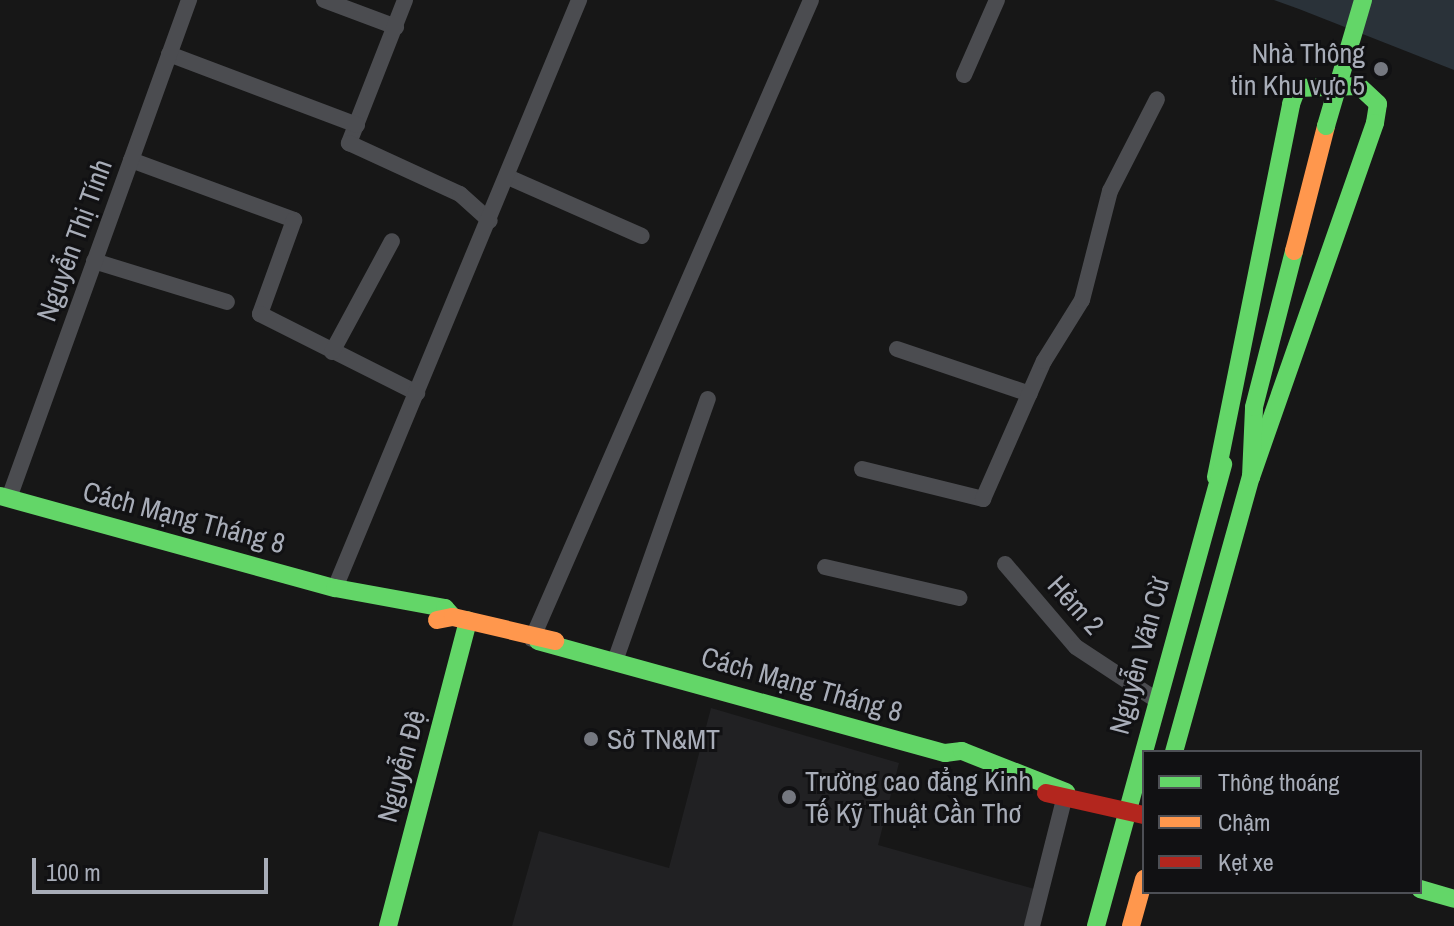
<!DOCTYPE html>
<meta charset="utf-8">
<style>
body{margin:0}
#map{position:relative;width:1454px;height:926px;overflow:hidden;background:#171717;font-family:"Archivo Narrow",sans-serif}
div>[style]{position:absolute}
.built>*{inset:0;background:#212123}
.water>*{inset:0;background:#2a3239}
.street>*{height:16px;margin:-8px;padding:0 8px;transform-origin:8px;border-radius:8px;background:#4b4c50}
.fast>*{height:18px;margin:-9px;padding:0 9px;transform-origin:9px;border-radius:9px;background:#63d668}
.slow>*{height:18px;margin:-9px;padding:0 9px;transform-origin:9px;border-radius:9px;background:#ff974d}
.jam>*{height:18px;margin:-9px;padding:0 9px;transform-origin:9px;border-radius:9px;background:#b3261e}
.fast-bridge>*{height:18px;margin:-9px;padding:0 9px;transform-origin:9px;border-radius:9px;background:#63d668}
.dots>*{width:22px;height:22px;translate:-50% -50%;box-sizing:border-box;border:4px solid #111113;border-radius:50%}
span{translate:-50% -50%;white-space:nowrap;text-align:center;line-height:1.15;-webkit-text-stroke:6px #111113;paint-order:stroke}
.poi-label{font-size:28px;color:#a8adb8}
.right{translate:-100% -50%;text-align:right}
.left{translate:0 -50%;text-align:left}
.street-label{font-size:28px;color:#a8adb8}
.legend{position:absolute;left:1142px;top:750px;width:280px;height:144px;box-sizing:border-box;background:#111113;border:2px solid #4d4f55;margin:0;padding:10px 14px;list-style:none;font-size:24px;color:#a8adb8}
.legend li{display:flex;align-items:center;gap:16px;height:40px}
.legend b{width:40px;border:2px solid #4d4f55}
.scale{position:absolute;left:32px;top:858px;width:236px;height:36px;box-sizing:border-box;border:4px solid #a8adb8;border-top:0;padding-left:10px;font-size:24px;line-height:28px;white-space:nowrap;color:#a8adb8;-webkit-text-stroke:6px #111113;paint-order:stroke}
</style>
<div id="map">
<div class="built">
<div style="clip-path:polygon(711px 708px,899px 763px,878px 845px,1038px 890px,1029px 926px,512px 926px,539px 831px,669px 868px)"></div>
</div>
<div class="water">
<div style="clip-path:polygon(1274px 0,1454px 0,1454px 70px,1299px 9px)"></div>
</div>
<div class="street">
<div style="left:324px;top:0;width:77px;rotate:20.6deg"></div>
<div style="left:405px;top:0;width:154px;rotate:111.4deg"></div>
<div style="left:349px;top:143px;width:122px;rotate:24.7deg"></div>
<div style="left:460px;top:194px;width:40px;rotate:42deg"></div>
<div style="left:169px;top:54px;width:201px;rotate:20.7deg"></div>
<div style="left:964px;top:75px;width:82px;rotate:-66.3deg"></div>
<div style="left:131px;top:160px;width:174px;rotate:20.2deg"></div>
<div style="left:294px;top:220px;width:100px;rotate:109.9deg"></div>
<div style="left:260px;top:314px;width:176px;rotate:26.7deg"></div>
<div style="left:508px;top:177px;width:146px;rotate:23.8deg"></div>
<div style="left:94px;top:261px;width:139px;rotate:17.1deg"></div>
<div style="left:897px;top:349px;width:140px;rotate:18.7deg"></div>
<div style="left:332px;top:352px;width:126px;rotate:-61.6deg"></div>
<div style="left:862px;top:469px;width:125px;rotate:13.9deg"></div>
<div style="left:983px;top:499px;width:151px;rotate:-66.2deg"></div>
<div style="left:1044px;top:361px;width:72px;rotate:-58.1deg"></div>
<div style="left:1082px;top:300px;width:113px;rotate:-75.6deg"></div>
<div style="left:1110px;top:191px;width:103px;rotate:-62.9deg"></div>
<div style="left:9px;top:498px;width:530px;rotate:-70.13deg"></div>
<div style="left:1005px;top:564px;width:109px;rotate:49.5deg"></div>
<div style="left:1076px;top:647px;width:95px;rotate:33.4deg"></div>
<div style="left:825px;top:567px;width:138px;rotate:13deg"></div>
<div style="left:335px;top:588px;width:637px;rotate:-67.46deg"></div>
<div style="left:532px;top:639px;width:697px;rotate:-66.41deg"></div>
<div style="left:615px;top:661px;width:278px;rotate:-70.5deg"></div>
<div style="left:1032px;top:926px;width:138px;rotate:-75.8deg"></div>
</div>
<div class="fast">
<div style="left:1216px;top:477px;width:380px;rotate:-78.6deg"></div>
<div style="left:1291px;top:104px;width:17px;rotate:-69deg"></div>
<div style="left:1297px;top:88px;width:62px;rotate:-1.8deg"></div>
<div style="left:1359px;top:86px;width:26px;rotate:43deg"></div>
<div style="left:1378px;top:104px;width:19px;rotate:99deg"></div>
<div style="left:1375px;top:123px;width:375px;rotate:109.3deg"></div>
<div style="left:0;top:496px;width:347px;rotate:15.4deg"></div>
<div style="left:335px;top:588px;width:112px;rotate:10.3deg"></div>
<div style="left:445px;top:608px;width:12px;rotate:48deg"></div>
<div style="left:538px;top:641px;width:422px;rotate:15.4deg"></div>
<div style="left:945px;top:753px;width:17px;rotate:-7deg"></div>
<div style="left:962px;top:751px;width:112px;rotate:21.5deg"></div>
<div style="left:1174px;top:752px;width:286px;rotate:-74.4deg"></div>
<div style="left:1251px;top:477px;width:70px;rotate:-87.5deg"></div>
<div style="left:1254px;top:407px;width:161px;rotate:-75.6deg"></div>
<div style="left:1420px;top:889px;width:35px;rotate:16deg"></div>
<div style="left:388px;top:926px;width:316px;rotate:-75.3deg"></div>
<div style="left:1096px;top:926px;width:479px;rotate:-74.6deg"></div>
</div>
<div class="slow">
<div style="left:1294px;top:251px;width:129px;rotate:-75.6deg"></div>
<div style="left:437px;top:620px;width:16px;rotate:-11deg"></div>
<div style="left:453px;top:617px;width:105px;rotate:13.2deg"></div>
<div style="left:1131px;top:926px;width:49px;rotate:-74.5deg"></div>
</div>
<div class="jam">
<div style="left:1046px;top:793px;width:100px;rotate:12.7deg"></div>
</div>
<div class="fast-bridge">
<div style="left:1326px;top:126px;width:131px;rotate:-73.6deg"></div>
</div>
<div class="dots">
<div style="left:1381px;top:69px;background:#757880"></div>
<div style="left:591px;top:739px;background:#757880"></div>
<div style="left:789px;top:797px;background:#757880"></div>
</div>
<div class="poi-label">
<span class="right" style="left:1365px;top:69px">Nhà Thông<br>tin Khu vực 5</span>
<span class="left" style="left:607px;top:739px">Sở TN&amp;MT</span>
<span class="left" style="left:805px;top:797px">Trường cao đẳng Kinh<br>Tế Kỹ Thuật Cần Thơ</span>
</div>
<div class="street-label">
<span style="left:74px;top:240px;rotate:-70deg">Nguyễn Thị Tính</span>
<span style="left:184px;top:517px;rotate:15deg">Cách Mạng Tháng 8</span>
<span style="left:1076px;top:605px;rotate:48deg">Hẻm 2</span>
<span style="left:1139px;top:656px;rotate:-75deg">Nguyễn Văn Cừ</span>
<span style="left:802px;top:684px;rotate:16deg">Cách Mạng Tháng 8</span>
<span style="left:401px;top:766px;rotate:-75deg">Nguyễn Đệ</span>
</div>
<ul class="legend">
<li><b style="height:10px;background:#63d668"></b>Thông thoáng</li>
<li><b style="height:10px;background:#ff974d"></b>Chậm</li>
<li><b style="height:10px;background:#b3261e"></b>Kẹt xe</li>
</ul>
<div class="scale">100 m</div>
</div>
